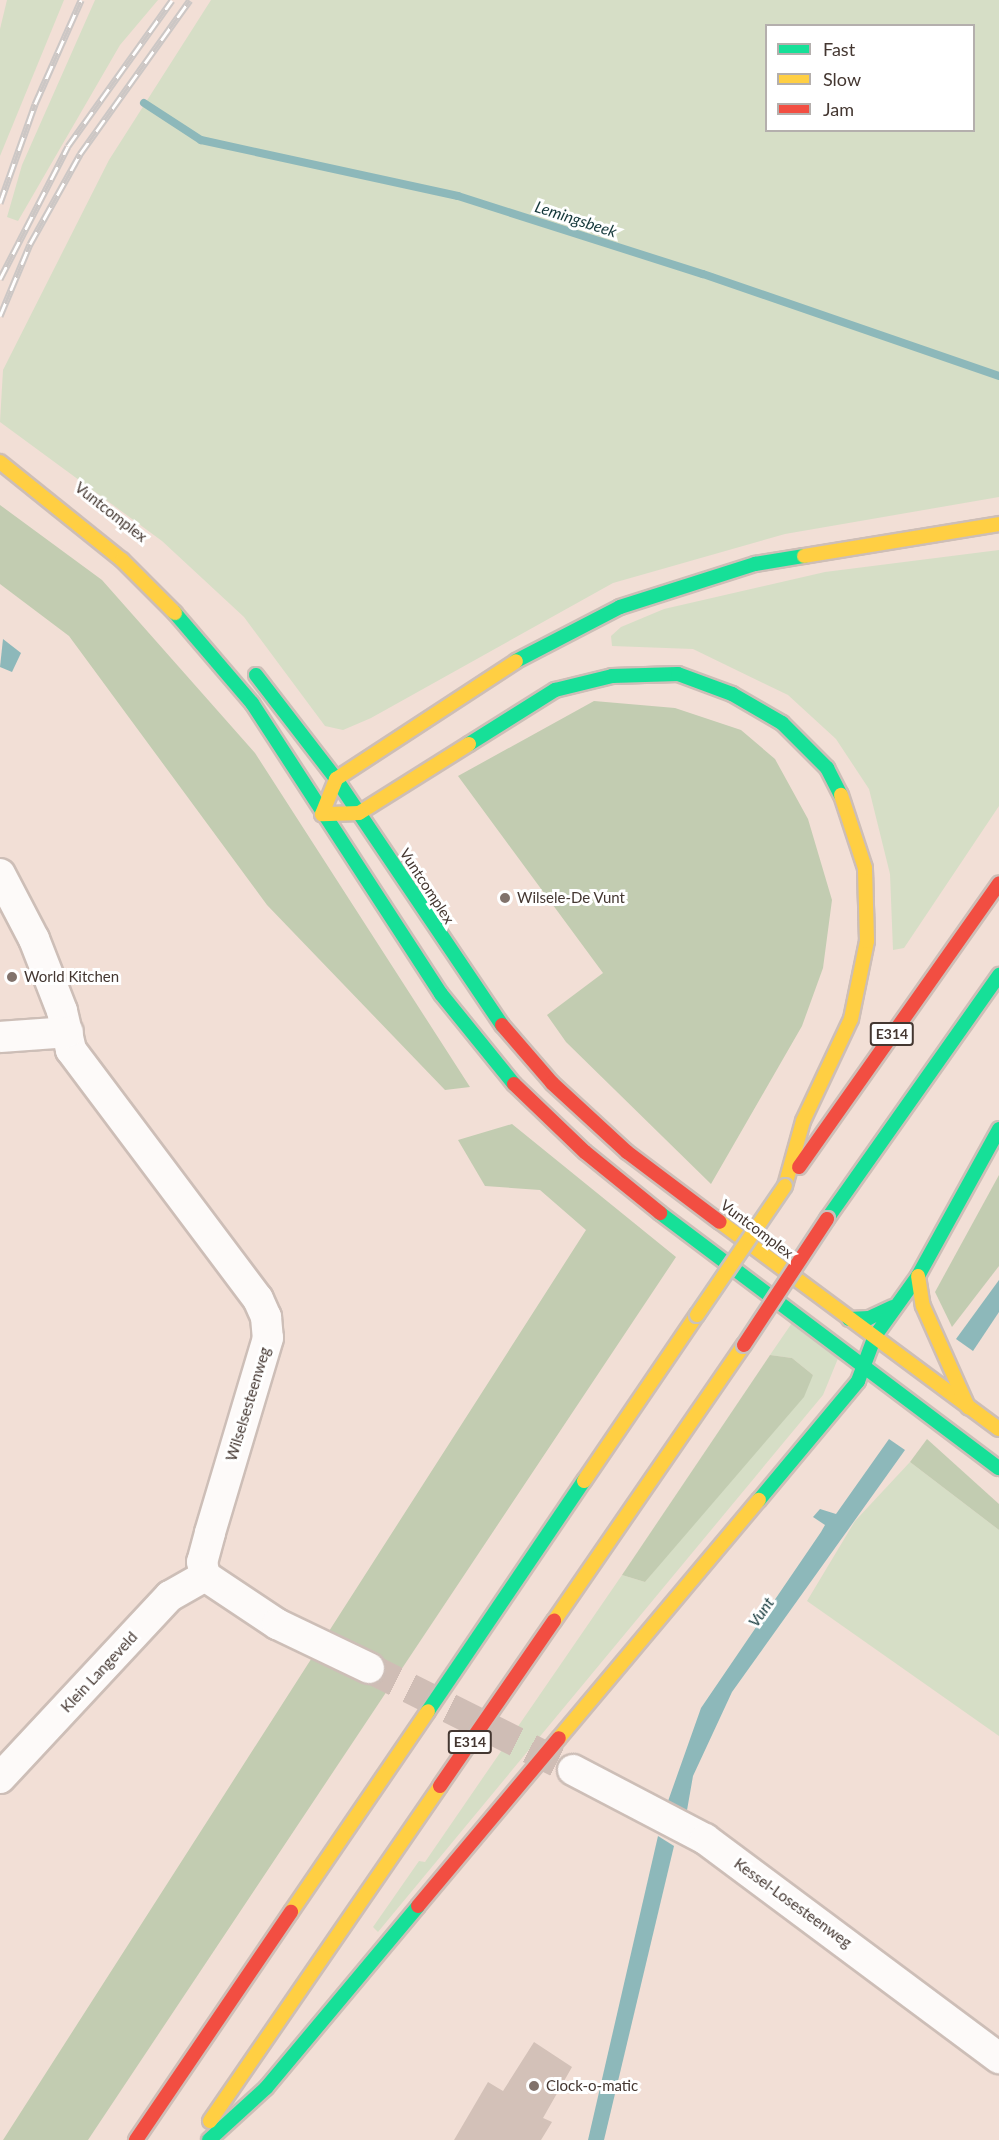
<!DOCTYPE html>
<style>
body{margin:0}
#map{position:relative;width:999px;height:2140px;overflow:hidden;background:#f2dfd6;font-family:Lato,sans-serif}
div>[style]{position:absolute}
.green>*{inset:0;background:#d6dec6}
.forest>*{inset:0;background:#c2ccb1}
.water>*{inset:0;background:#8db8ba}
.stream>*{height:8px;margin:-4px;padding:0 4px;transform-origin:4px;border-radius:4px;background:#8db8ba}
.building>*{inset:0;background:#d3c1b8}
.street-tunnel>*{height:30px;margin-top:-15px;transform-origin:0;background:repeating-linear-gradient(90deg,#cfbdb5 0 30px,transparent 0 45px)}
.roads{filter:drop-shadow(2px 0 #cdbeb7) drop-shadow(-2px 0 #cdbeb7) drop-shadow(0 2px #cdbeb7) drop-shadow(0 -2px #cdbeb7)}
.street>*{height:30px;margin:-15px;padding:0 15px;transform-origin:15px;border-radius:15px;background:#fdfaf9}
.fast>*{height:14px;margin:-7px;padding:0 7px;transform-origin:7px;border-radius:7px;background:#16e098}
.slow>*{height:14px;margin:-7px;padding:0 7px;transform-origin:7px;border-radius:7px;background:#ffcf43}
.jam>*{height:14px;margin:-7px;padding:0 7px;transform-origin:7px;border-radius:7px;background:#f24e42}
.rail>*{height:7px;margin-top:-3.5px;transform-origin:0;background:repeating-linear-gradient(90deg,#fff 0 14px,#ccc7c5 0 28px);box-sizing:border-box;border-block:2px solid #ccc7c5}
.bridges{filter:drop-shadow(2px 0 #cac1bc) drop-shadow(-2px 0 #cac1bc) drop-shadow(0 2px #cac1bc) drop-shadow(0 -2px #cac1bc)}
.slow-bridge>*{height:14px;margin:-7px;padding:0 7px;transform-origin:7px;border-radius:7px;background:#ffcf43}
.jam-bridge>*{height:14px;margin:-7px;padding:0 7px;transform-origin:7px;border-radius:7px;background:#f24e42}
.dots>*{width:16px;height:16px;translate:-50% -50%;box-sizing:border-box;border:3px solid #fff;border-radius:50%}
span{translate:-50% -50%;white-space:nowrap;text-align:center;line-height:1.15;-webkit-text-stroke:6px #fff;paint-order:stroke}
.shield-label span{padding:2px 4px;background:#fff;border:2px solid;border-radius:4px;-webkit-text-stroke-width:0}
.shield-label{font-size:14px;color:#443731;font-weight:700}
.street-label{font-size:15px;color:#443731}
.poi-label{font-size:15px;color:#443731}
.left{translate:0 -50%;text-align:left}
.water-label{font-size:16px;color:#15383b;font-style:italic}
.legend{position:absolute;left:765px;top:24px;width:210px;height:108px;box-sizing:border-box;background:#fff;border:2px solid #b4afad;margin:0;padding:8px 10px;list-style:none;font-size:18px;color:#443731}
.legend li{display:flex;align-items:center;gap:12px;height:30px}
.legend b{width:30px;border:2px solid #b4afad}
</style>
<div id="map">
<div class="green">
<div style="clip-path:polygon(7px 0,64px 0,0 156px,0 29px)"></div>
<div style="clip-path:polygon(95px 0,158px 0,120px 45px,18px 221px,7px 217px,22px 165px)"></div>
<div style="clip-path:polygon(evenodd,211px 0,999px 0,999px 497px,785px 534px,613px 583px,371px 718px,343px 730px,325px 726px,244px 617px,162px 541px,0 422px,3px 370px,109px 160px,211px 0,766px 26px,974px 26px,974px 130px,766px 130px,766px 26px)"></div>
<div style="clip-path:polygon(999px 550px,999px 806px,904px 948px,893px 950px,890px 874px,869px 789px,836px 739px,788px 695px,693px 649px,612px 646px,611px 636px,621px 627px,664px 609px,825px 572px)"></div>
<div style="clip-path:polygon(794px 1320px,839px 1356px,823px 1395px,378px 1932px,373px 1927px,419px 1861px,425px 1862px,622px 1575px,645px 1582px,813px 1375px,792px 1358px,770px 1355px)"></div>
<div style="clip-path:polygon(910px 1462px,999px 1530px,999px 1736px,807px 1601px,855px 1521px)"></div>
</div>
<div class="forest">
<div style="clip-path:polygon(0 505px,102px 580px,255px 753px,470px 1087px,445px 1090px,267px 905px,69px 636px,0 584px)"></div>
<div style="clip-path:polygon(594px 701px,675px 708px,741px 730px,775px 759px,808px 819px,832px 900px,823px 968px,802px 1026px,711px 1184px,566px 1042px,547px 1015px,603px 973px,458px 776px)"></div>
<div style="clip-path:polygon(512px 1124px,676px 1257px,88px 2140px,3px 2140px,586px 1230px,540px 1190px,485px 1186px,458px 1140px)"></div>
<div style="clip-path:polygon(999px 1175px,999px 1266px,952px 1327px,935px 1292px)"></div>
<div style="clip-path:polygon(770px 1355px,792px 1358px,813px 1375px,804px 1397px,645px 1582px,622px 1575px)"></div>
<div style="clip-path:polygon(927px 1439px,999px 1504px,999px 1530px,910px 1462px)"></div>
</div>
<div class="water">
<div style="clip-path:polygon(3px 639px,21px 653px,12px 672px,0 667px)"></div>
<div style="clip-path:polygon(999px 1280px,999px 1312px,973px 1351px,956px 1339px)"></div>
<div style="clip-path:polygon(889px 1439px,905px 1450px,732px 1692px,693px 1776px,686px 1816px,667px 1804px,701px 1708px,821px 1532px,825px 1525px,813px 1517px,820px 1509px,836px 1514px)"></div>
<div style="clip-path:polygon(658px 1836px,674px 1846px,604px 2140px,588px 2140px)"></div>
</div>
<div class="stream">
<div style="left:144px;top:103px;width:68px;rotate:33deg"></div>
<div style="left:201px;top:140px;width:263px;rotate:12.3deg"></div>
<div style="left:458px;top:196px;width:257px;rotate:17.7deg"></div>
<div style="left:703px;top:274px;width:313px;rotate:19deg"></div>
</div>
<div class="building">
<div style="clip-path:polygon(534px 2042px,572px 2067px,543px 2118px,552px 2122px,541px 2140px,454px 2140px,488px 2082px,503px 2091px)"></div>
</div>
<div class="street-tunnel">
<div style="left:369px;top:1668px;width:228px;rotate:26.6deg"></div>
</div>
<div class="roads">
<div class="street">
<div style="left:0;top:874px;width:73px;rotate:62.4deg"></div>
<div style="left:34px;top:939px;width:77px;rotate:68.7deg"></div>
<div style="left:62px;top:1011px;width:40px;rotate:77deg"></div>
<div style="left:71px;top:1050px;width:311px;rotate:53.1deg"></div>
<div style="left:258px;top:1299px;width:20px;rotate:66deg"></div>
<div style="left:266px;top:1317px;width:21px;rotate:85deg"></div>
<div style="left:268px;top:1338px;width:203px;rotate:106.6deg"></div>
<div style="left:210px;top:1533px;width:30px;rotate:105deg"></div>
<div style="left:202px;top:1562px;width:14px;rotate:78deg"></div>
<div style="left:205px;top:1576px;width:87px;rotate:33.7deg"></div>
<div style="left:277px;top:1624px;width:102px;rotate:25.6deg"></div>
<div style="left:0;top:1037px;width:68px;rotate:-4.2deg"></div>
<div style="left:573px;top:1770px;width:149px;rotate:27.6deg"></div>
<div style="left:705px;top:1839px;width:367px;rotate:36.7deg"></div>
<div style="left:0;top:1778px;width:249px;rotate:-47deg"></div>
<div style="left:170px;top:1596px;width:40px;rotate:-29.7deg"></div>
</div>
<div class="fast">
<div style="left:175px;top:613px;width:118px;rotate:49.5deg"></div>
<div style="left:252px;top:703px;width:347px;rotate:57deg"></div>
<div style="left:441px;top:994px;width:116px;rotate:51deg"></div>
<div style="left:516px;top:661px;width:117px;rotate:-27.4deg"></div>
<div style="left:620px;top:607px;width:142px;rotate:-17.7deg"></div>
<div style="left:755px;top:564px;width:50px;rotate:-9.3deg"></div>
<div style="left:256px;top:675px;width:131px;rotate:52.4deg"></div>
<div style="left:336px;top:779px;width:297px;rotate:56deg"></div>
<div style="left:469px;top:744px;width:102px;rotate:-32.1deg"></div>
<div style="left:555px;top:690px;width:59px;rotate:-13.8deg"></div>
<div style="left:612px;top:676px;width:66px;rotate:-1.7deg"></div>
<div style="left:678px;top:674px;width:58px;rotate:20.3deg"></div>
<div style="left:732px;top:694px;width:58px;rotate:30.1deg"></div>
<div style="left:782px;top:723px;width:64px;rotate:45deg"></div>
<div style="left:827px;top:768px;width:30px;rotate:63deg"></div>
<div style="left:660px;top:1213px;width:424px;rotate:37deg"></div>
<div style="left:827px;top:1219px;width:299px;rotate:-54.8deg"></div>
<div style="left:849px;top:1319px;width:20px;rotate:-3deg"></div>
<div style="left:869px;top:1318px;width:26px;rotate:-25deg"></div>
<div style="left:759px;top:1500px;width:155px;rotate:-50.2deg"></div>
<div style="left:858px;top:1381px;width:48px;rotate:-69.3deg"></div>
<div style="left:875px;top:1336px;width:74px;rotate:-54.4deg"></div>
<div style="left:918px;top:1276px;width:168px;rotate:-61.1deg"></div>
<div style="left:428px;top:1711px;width:278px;rotate:-55.9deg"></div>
<div style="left:209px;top:2140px;width:77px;rotate:-42.4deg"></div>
<div style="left:266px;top:2088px;width:237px;rotate:-50.1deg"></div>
</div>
<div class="slow">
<div style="left:0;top:462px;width:156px;rotate:38.8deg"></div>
<div style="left:122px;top:560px;width:75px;rotate:45deg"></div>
<div style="left:804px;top:556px;width:198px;rotate:-9.3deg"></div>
<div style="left:469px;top:744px;width:130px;rotate:147.9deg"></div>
<div style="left:359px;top:813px;width:37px;rotate:178deg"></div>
<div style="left:322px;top:814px;width:38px;rotate:-68deg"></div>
<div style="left:336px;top:779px;width:215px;rotate:-33.2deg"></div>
<div style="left:785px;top:1186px;width:67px;rotate:-74.5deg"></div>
<div style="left:803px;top:1121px;width:113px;rotate:-64.8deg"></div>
<div style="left:851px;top:1019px;width:80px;rotate:-78.4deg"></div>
<div style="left:867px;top:941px;width:73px;rotate:-91.6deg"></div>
<div style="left:865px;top:868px;width:77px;rotate:-108.2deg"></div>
<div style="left:720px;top:1222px;width:347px;rotate:36.6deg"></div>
<div style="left:918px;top:1276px;width:30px;rotate:81deg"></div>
<div style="left:923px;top:1306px;width:111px;rotate:66deg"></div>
<div style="left:584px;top:1481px;width:201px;rotate:-55.8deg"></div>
<div style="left:554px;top:1621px;width:335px;rotate:-55.5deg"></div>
<div style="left:559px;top:1738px;width:311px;rotate:-50deg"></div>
<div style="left:291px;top:1912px;width:243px;rotate:-55.7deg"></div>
<div style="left:210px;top:2121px;width:406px;rotate:-55.5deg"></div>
</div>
<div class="jam">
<div style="left:502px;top:1025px;width:77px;rotate:49.2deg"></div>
<div style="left:552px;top:1083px;width:102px;rotate:42.6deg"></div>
<div style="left:627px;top:1152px;width:116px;rotate:37deg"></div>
<div style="left:514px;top:1084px;width:98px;rotate:43.8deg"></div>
<div style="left:585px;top:1152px;width:97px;rotate:39.1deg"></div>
<div style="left:799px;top:1167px;width:347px;rotate:-54.8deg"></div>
<div style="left:440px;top:1786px;width:201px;rotate:-55.4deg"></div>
<div style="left:418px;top:1906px;width:219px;rotate:-50deg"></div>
<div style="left:136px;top:2140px;width:276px;rotate:-55.8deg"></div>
</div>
</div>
<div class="rail">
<div style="left:0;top:203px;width:105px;rotate:-70.5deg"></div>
<div style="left:35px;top:104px;width:114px;rotate:-66.1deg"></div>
<div style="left:0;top:279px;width:149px;rotate:-62.9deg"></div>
<div style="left:68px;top:146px;width:179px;rotate:-54.5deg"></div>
<div style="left:0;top:316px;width:78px;rotate:-67.4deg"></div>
<div style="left:30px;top:244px;width:103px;rotate:-60.9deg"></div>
<div style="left:80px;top:154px;width:189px;rotate:-54.5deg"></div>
</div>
<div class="bridges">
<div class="slow-bridge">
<div style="left:697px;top:1315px;width:156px;rotate:-55.7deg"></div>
</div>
<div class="jam-bridge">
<div style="left:744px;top:1345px;width:151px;rotate:-56.6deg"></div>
</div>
</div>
<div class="dots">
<div style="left:505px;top:898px;background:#81726b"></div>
<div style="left:12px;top:977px;background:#81726b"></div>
<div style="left:534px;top:2086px;background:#81726b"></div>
</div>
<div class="shield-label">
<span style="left:892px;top:1034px">E314</span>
<span style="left:470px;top:1742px">E314</span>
</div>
<div class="street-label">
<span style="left:111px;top:512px;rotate:38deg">Vuntcomplex</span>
<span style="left:427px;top:886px;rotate:57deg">Vuntcomplex</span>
<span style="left:757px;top:1229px;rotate:37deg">Vuntcomplex</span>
<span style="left:248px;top:1404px;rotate:-73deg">Wilselsesteenweg</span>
<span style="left:99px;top:1672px;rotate:-47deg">Klein Langeveld</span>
<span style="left:793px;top:1903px;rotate:36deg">Kessel-Losesteenweg</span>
</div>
<div class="poi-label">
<span class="left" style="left:517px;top:898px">Wilsele-De Vunt</span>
<span class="left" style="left:24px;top:977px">World Kitchen</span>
<span class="left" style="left:546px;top:2086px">Clock-o-matic</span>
</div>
<div class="water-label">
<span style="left:576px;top:219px;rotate:18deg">Lemingsbeek</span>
<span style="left:761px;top:1612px;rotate:-55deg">Vunt</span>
</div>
<ul class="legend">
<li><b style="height:8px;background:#16e098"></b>Fast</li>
<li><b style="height:8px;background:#ffcf43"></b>Slow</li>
<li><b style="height:8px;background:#f24e42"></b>Jam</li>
</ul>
</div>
